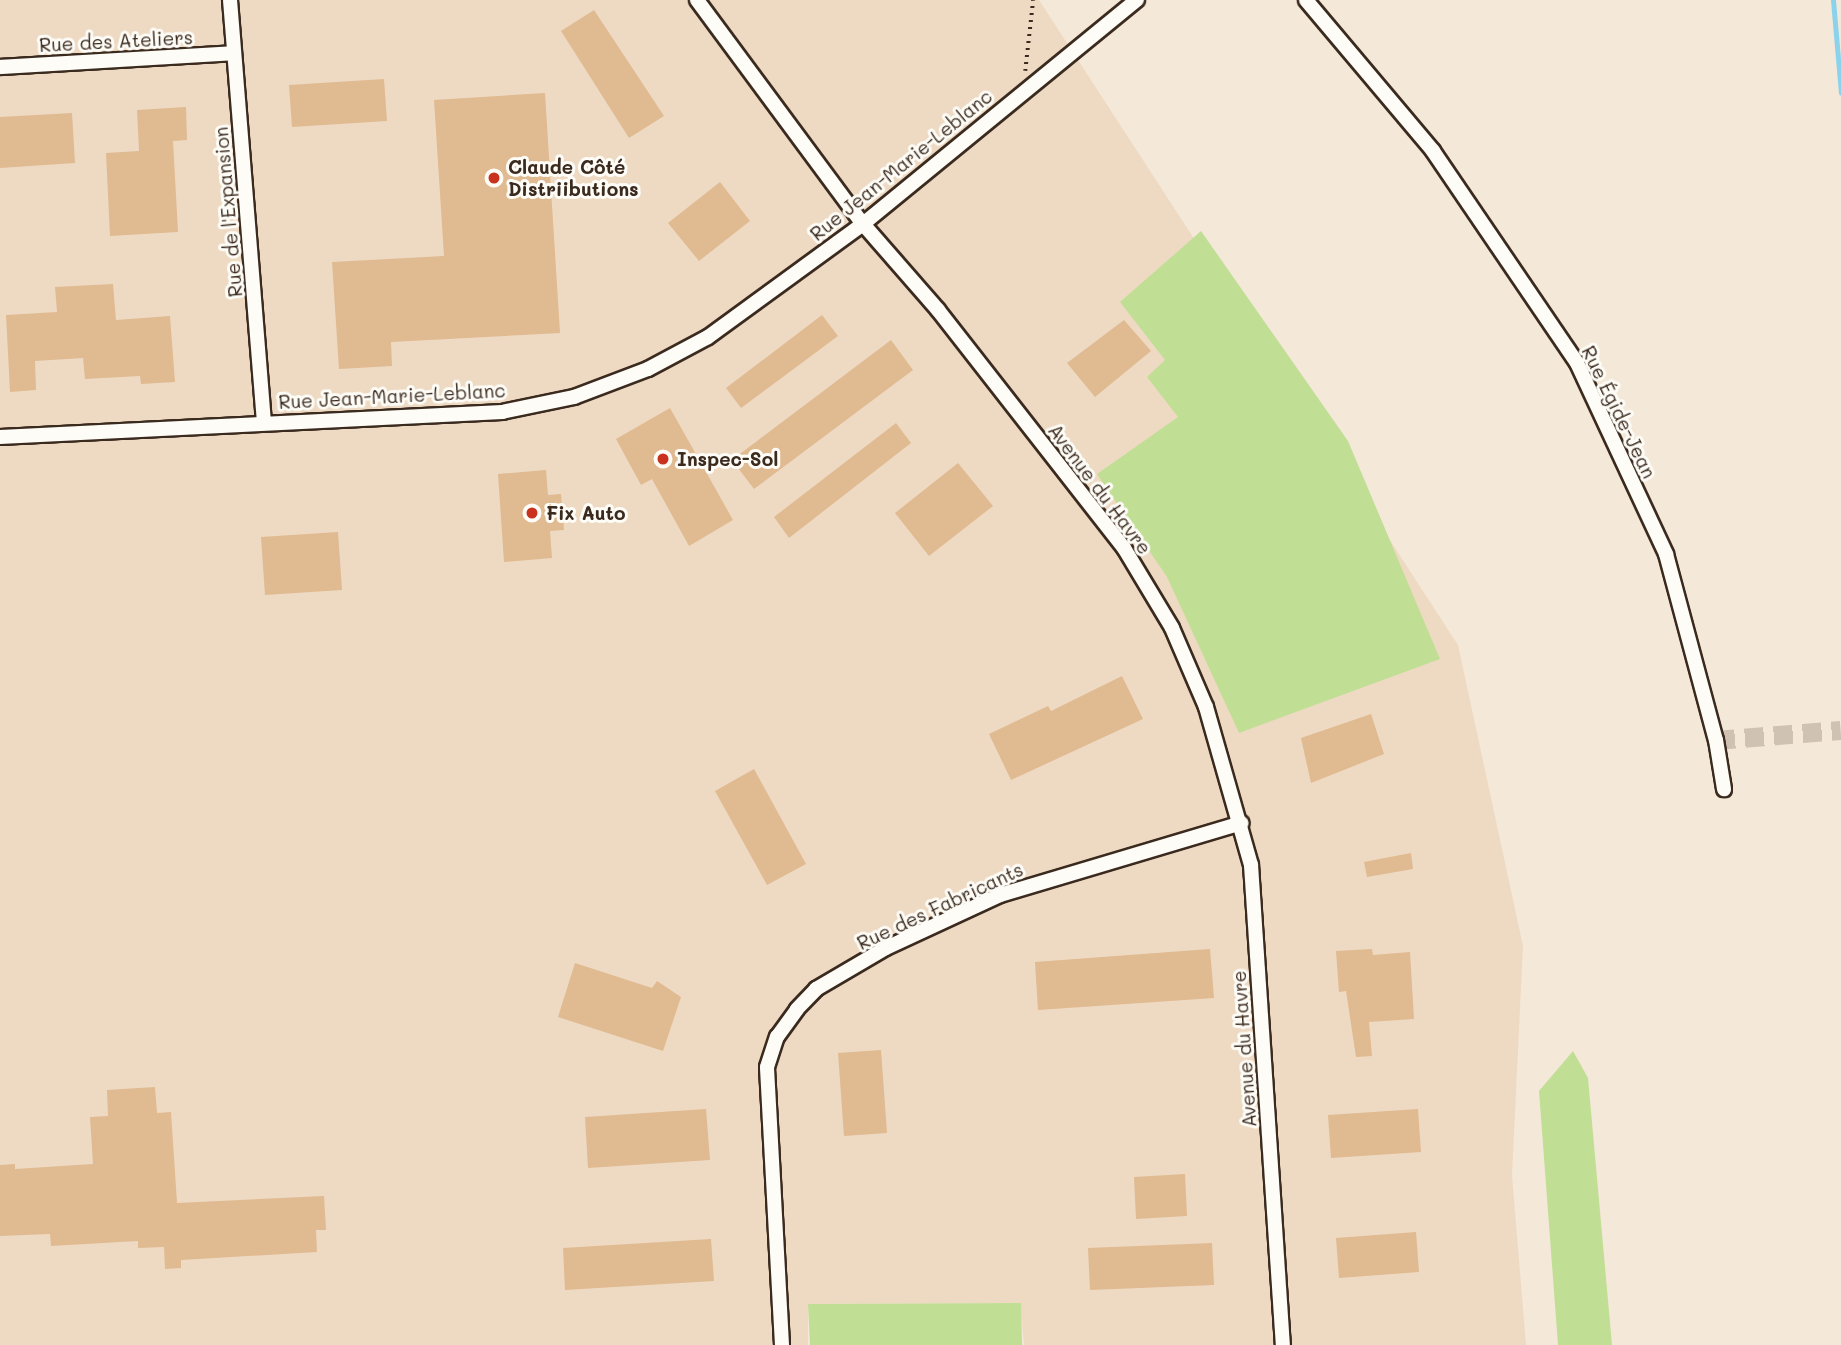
<!DOCTYPE html>
<meta charset="utf-8">
<style>
body{margin:0}
#map{position:relative;width:1841px;height:1345px;overflow:hidden;background:#f4e8d8;font-family:Mali,sans-serif}
div>[style]{position:absolute}
.built>*{inset:0;background:#eedac3}
.green>*{inset:0;background:#c1de95}
.stream>*{height:5px;margin:-2.5px;padding:0 2.5px;transform-origin:2.5px;border-radius:2.5px;background:#8bd3ed}
.building>*{inset:0;background:#e0ba91}
.secondary-tunnel>*{height:19px;margin-top:-9.5px;transform-origin:0;background:repeating-linear-gradient(90deg,#cfc2b3 0 19px,transparent 0 29px)}
.path>*{height:3.5px;margin-top:-1.75px;transform-origin:0;background:repeating-linear-gradient(90deg,#3b2a1e 0 2px,transparent 0 7px)}
.roads{filter:drop-shadow(2px 0 #3b2a1e) drop-shadow(-2px 0 #3b2a1e) drop-shadow(0 2px #3b2a1e) drop-shadow(0 -2px #3b2a1e)}
.street>*{height:14px;margin:-7px;padding:0 7px;transform-origin:7px;border-radius:7px;background:#fdfcf7}
.dots>*{width:19px;height:19px;translate:-50% -50%;box-sizing:border-box;border:4px solid #fdfcf7;border-radius:50%}
span{translate:-50% -50%;white-space:nowrap;text-align:center;line-height:1.15;-webkit-text-stroke:6px #fdfcf7;paint-order:stroke}
.street-label{font-size:19px;color:#3b2a1e}
.poi-label{font-size:19px;color:#3b2a1e;font-weight:700}
.left{translate:0 -50%;text-align:left}
</style>
<div id="map">
<div class="built">
<div style="clip-path:polygon(0 0,1039px 0,1458px 645px,1523px 946px,1512px 1175px,1526px 1345px,1024px 1345px,1020px 1303px,808px 1304px,808px 1345px,0 1345px)"></div>
</div>
<div class="green">
<div style="clip-path:polygon(1201px 231px,1348px 441px,1440px 659px,1239px 733px,1167px 577px,1097px 474px,1178px 417px,1147px 377px,1165px 360px,1120px 302px)"></div>
<div style="clip-path:polygon(1573px 1051px,1588px 1078px,1612px 1345px,1558px 1345px,1539px 1091px)"></div>
<div style="clip-path:polygon(1021px 1303px,1022px 1345px,810px 1345px,808px 1304px)"></div>
</div>
<div class="stream">
<div style="left:1833px;top:0;width:93px;rotate:85.1deg"></div>
</div>
<div class="building">
<div style="clip-path:polygon(594px 10px,664px 116px,629px 138px,561px 31px)"></div>
<div style="clip-path:polygon(384px 79px,387px 121px,292px 127px,289px 85px)"></div>
<div style="clip-path:polygon(545px 93px,560px 333px,391px 342px,392px 366px,339px 369px,332px 262px,444px 256px,434px 100px)"></div>
<div style="clip-path:polygon(186px 107px,187px 140px,173px 141px,178px 232px,110px 236px,106px 153px,139px 151px,137px 110px)"></div>
<div style="clip-path:polygon(72px 113px,75px 163px,0 168px,0 117px)"></div>
<div style="clip-path:polygon(720px 182px,750px 221px,699px 261px,668px 223px)"></div>
<div style="clip-path:polygon(113px 284px,116px 320px,170px 316px,175px 382px,141px 384px,140px 376px,85px 379px,83px 358px,35px 361px,36px 390px,10px 392px,6px 315px,57px 312px,55px 287px)"></div>
<div style="clip-path:polygon(822px 315px,838px 336px,741px 408px,726px 388px)"></div>
<div style="clip-path:polygon(1124px 320px,1151px 351px,1095px 397px,1067px 363px)"></div>
<div style="clip-path:polygon(891px 340px,913px 370px,754px 489px,732px 460px)"></div>
<div style="clip-path:polygon(670px 408px,733px 520px,689px 546px,652px 479px,641px 485px,616px 439px)"></div>
<div style="clip-path:polygon(896px 423px,911px 443px,789px 538px,774px 517px)"></div>
<div style="clip-path:polygon(958px 463px,993px 506px,929px 556px,895px 513px)"></div>
<div style="clip-path:polygon(546px 470px,548px 495px,561px 494px,564px 530px,550px 531px,552px 558px,504px 562px,498px 474px)"></div>
<div style="clip-path:polygon(338px 532px,342px 590px,265px 595px,261px 537px)"></div>
<div style="clip-path:polygon(1122px 676px,1143px 719px,1011px 780px,989px 734px,1048px 706px,1051px 711px)"></div>
<div style="clip-path:polygon(1371px 714px,1384px 754px,1311px 783px,1301px 738px)"></div>
<div style="clip-path:polygon(754px 769px,806px 864px,767px 885px,715px 791px)"></div>
<div style="clip-path:polygon(1411px 853px,1413px 869px,1367px 877px,1364px 862px)"></div>
<div style="clip-path:polygon(1210px 949px,1214px 998px,1038px 1010px,1035px 962px)"></div>
<div style="clip-path:polygon(1372px 949px,1373px 955px,1410px 952px,1414px 1019px,1369px 1022px,1372px 1056px,1356px 1057px,1346px 991px,1339px 992px,1336px 951px)"></div>
<div style="clip-path:polygon(575px 963px,652px 988px,657px 981px,681px 997px,663px 1051px,558px 1017px)"></div>
<div style="clip-path:polygon(881px 1050px,887px 1133px,844px 1136px,838px 1053px)"></div>
<div style="clip-path:polygon(155px 1087px,157px 1113px,171px 1112px,177px 1203px,324px 1196px,326px 1230px,316px 1230px,317px 1252px,181px 1260px,181px 1268px,165px 1269px,164px 1247px,138px 1248px,138px 1241px,51px 1246px,50px 1234px,0 1236px,0 1165px,15px 1164px,15px 1169px,93px 1164px,90px 1117px,108px 1116px,107px 1090px)"></div>
<div style="clip-path:polygon(706px 1109px,710px 1160px,588px 1168px,585px 1117px)"></div>
<div style="clip-path:polygon(1418px 1109px,1421px 1152px,1331px 1158px,1328px 1115px)"></div>
<div style="clip-path:polygon(1185px 1174px,1187px 1216px,1136px 1219px,1134px 1177px)"></div>
<div style="clip-path:polygon(1416px 1232px,1419px 1272px,1339px 1278px,1336px 1238px)"></div>
<div style="clip-path:polygon(711px 1239px,714px 1281px,565px 1290px,563px 1248px)"></div>
<div style="clip-path:polygon(1212px 1243px,1214px 1285px,1090px 1290px,1088px 1248px)"></div>
</div>
<div class="secondary-tunnel">
<div style="left:1716px;top:740px;width:125px;rotate:-4.6deg"></div>
</div>
<div class="path">
<div style="left:1025px;top:71px;width:71px;rotate:-83.6deg"></div>
</div>
<div class="roads">
<div class="street">
<div style="left:230px;top:0;width:422px;rotate:85.4deg"></div>
<div style="left:697px;top:0;width:279px;rotate:53.5deg"></div>
<div style="left:863px;top:224px;width:114px;rotate:48.9deg"></div>
<div style="left:938px;top:310px;width:302px;rotate:52deg"></div>
<div style="left:1124px;top:548px;width:93px;rotate:59deg"></div>
<div style="left:1172px;top:628px;width:86px;rotate:66.7deg"></div>
<div style="left:1206px;top:707px;width:164px;rotate:74.1deg"></div>
<div style="left:1251px;top:865px;width:481px;rotate:86.2deg"></div>
<div style="left:1306px;top:0;width:197px;rotate:49.9deg"></div>
<div style="left:1433px;top:151px;width:256px;rotate:55.8deg"></div>
<div style="left:1577px;top:363px;width:211px;rotate:65deg"></div>
<div style="left:1666px;top:554px;width:193px;rotate:75deg"></div>
<div style="left:1716px;top:740px;width:50px;rotate:80.7deg"></div>
<div style="left:0;top:67px;width:234px;rotate:-3.4deg"></div>
<div style="left:0;top:437px;width:503px;rotate:-2.85deg"></div>
<div style="left:502px;top:412px;width:74px;rotate:-11.8deg"></div>
<div style="left:574px;top:397px;width:79px;rotate:-20.7deg"></div>
<div style="left:648px;top:369px;width:68px;rotate:-28.1deg"></div>
<div style="left:708px;top:337px;width:192px;rotate:-36.1deg"></div>
<div style="left:863px;top:224px;width:354px;rotate:-39.3deg"></div>
<div style="left:782px;top:1345px;width:278px;rotate:-93.1deg"></div>
<div style="left:767px;top:1067px;width:32px;rotate:-72deg"></div>
<div style="left:777px;top:1037px;width:34px;rotate:-54deg"></div>
<div style="left:797px;top:1009px;width:28px;rotate:-46deg"></div>
<div style="left:816px;top:989px;width:81px;rotate:-30.4deg"></div>
<div style="left:886px;top:948px;width:126px;rotate:-24.9deg"></div>
<div style="left:1000px;top:895px;width:252px;rotate:-16.6deg"></div>
</div>
</div>
<div class="dots">
<div style="left:494px;top:178px;background:#c8321e"></div>
<div style="left:663px;top:459px;background:#c8321e"></div>
<div style="left:532px;top:513px;background:#c8321e"></div>
</div>
<div class="street-label">
<span style="left:116px;top:41px;rotate:-3deg">Rue des Ateliers</span>
<span style="left:901px;top:165px;rotate:-39deg">Rue Jean-Marie-Leblanc</span>
<span style="left:228px;top:212px;rotate:-95deg">Rue de l'Expansion</span>
<span style="left:392px;top:396px;rotate:-3deg">Rue Jean-Marie-Leblanc</span>
<span style="left:1619px;top:412px;rotate:64deg">Rue Égide-Jean</span>
<span style="left:1100px;top:489px;rotate:53deg">Avenue du Havre</span>
<span style="left:940px;top:906px;rotate:-25deg">Rue des Fabricants</span>
<span style="left:1244px;top:1049px;rotate:-94deg">Avenue du Havre</span>
</div>
<div class="poi-label">
<span class="left" style="left:508px;top:178px">Claude Côté<br>Distriibutions</span>
<span class="left" style="left:677px;top:459px">Inspec-Sol</span>
<span class="left" style="left:546px;top:513px">Fix Auto</span>
</div>
</div>
